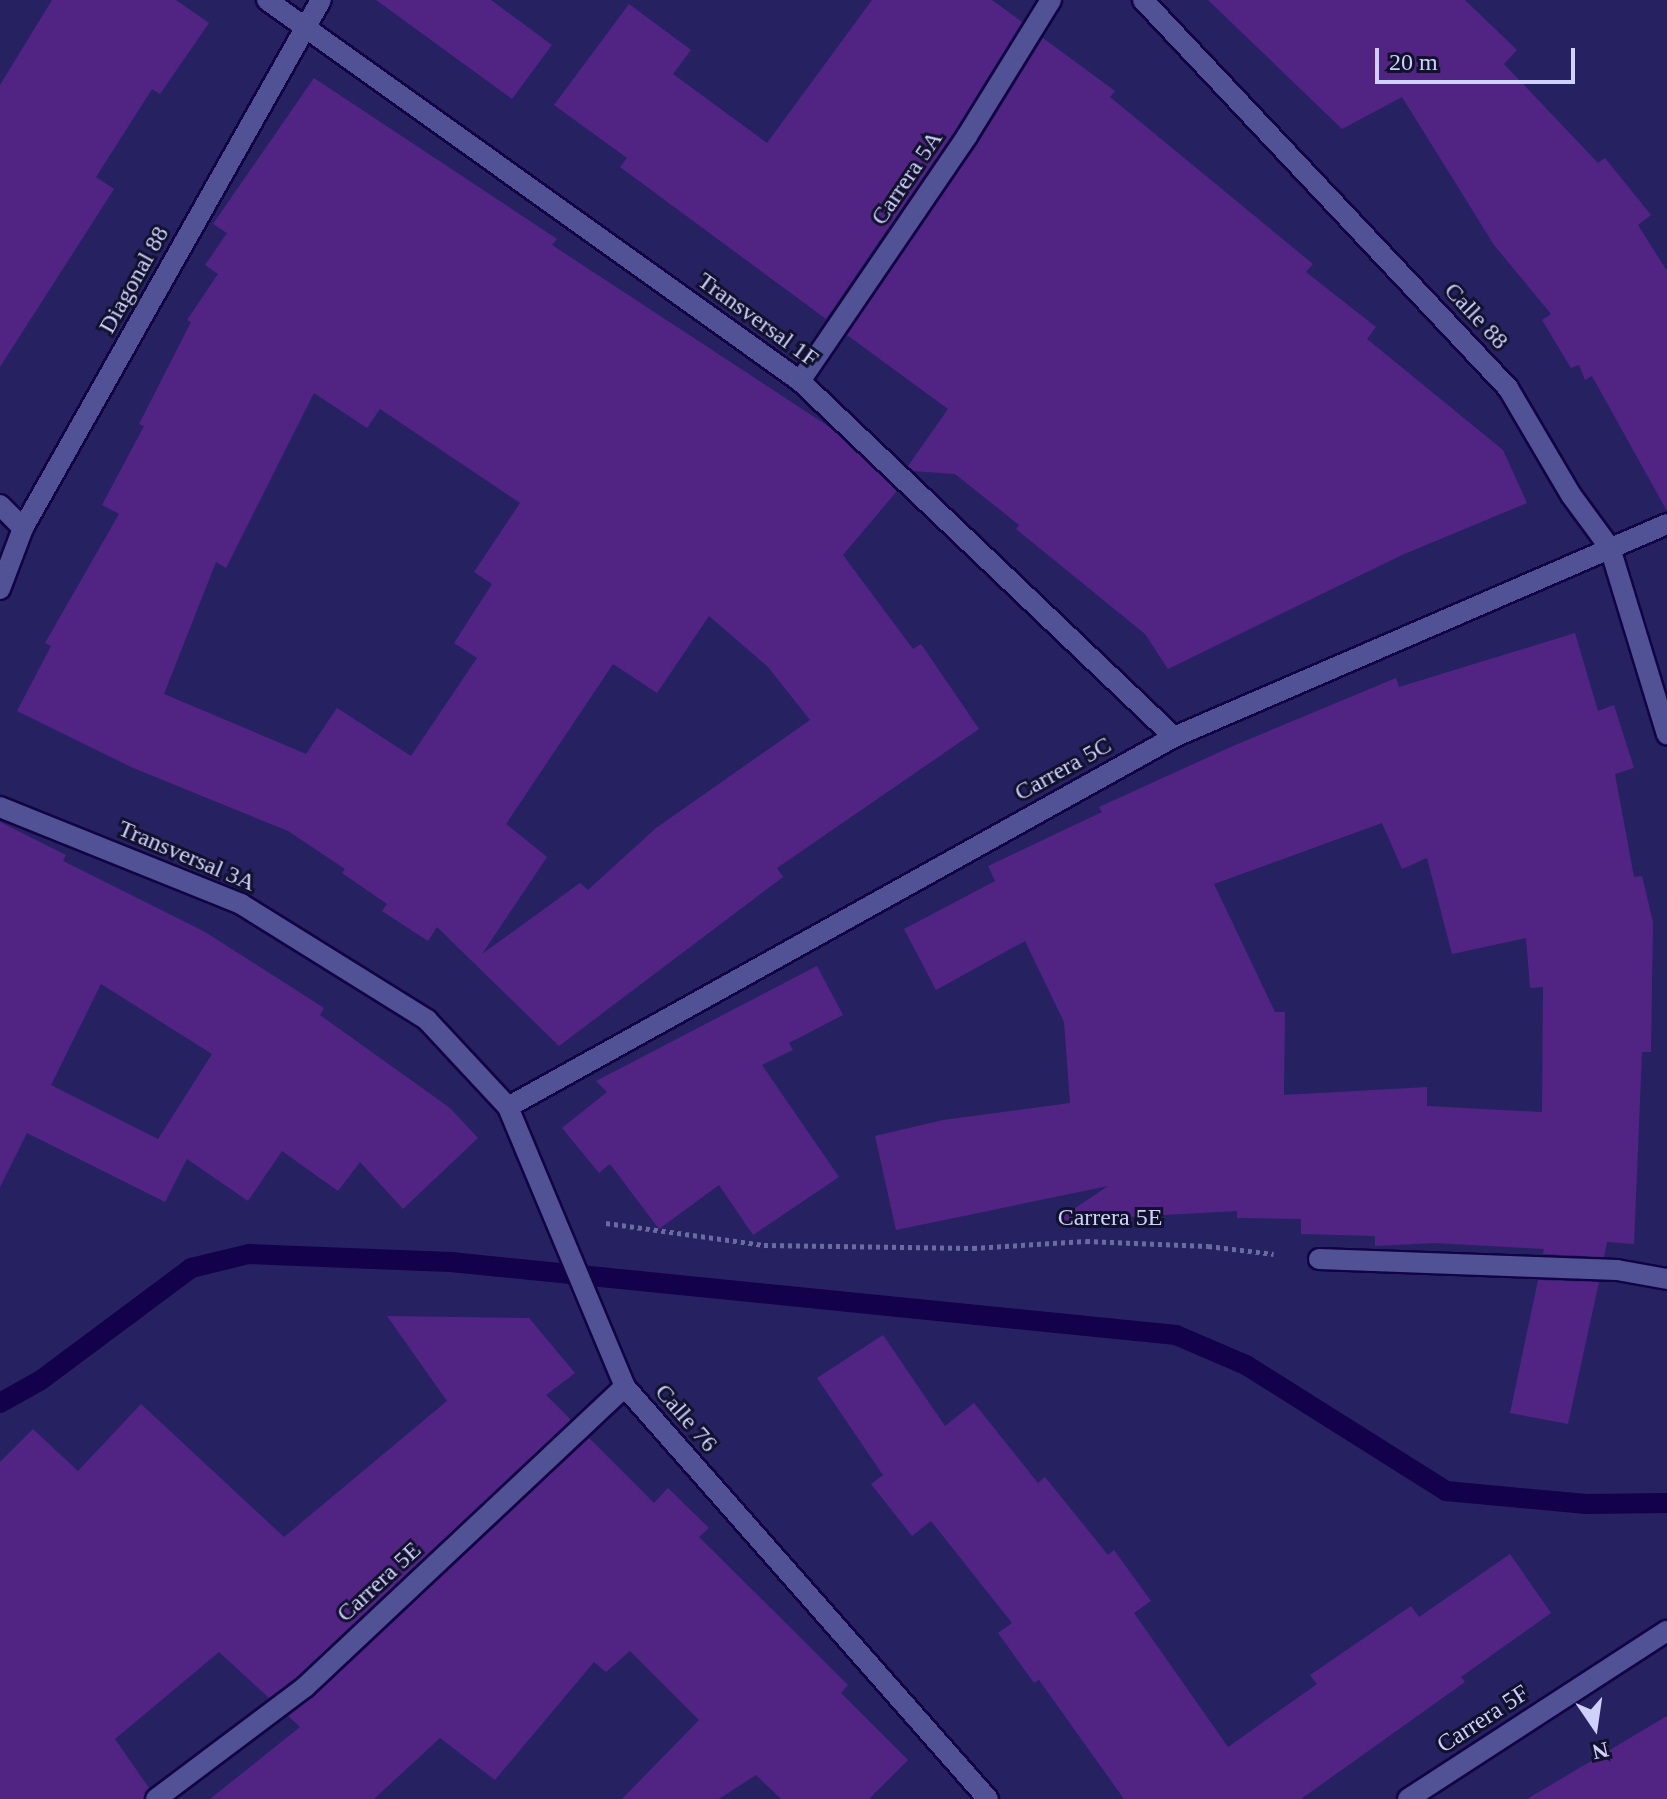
<!DOCTYPE html>
<style>
body{margin:0}
#map{position:relative;width:1667px;height:1799px;overflow:hidden;background:#262161;font-family:Georgia,serif}
div>[style]{position:absolute}
.stream>*{height:20px;margin:-10px;padding:0 10px;transform-origin:10px;border-radius:10px;background:#14014c}
.building>*{inset:0;background:#512484}
.path>*{height:5px;margin-top:-2.5px;transform-origin:0;background:repeating-linear-gradient(90deg,#6c6ba0 0 4px,transparent 0 8px)}
.roads{filter:drop-shadow(2px 0 #120443) drop-shadow(-2px 0 #120443) drop-shadow(0 2px #120443) drop-shadow(0 -2px #120443)}
.service>*{height:20px;margin:-10px;padding:0 10px;transform-origin:10px;border-radius:10px;background:#515296}
.minor>*{height:20px;margin:-10px;padding:0 10px;transform-origin:10px;border-radius:10px;background:#515296}
.tertiary>*{height:20px;margin:-10px;padding:0 10px;transform-origin:10px;border-radius:10px;background:#515296}
span{translate:-50% -50%;white-space:nowrap;text-align:center;line-height:1.15;-webkit-text-stroke:6px #11112d;paint-order:stroke}
.street-label{font-size:24px;color:#ced1f9}
.north{position:absolute;left:1555px;top:1687px;width:80px;height:80px;-webkit-text-stroke:6px #11112d;paint-order:stroke;rotate:167deg;font-size:22px;font-weight:700;line-height:32px;text-align:center;color:#ced1f9}
.north::after{content:'';display:block;margin:auto;width:28px;height:36px;background:#ced1f9;clip-path:polygon(50% 0,100% 100%,50% 72%,0 100%)}
.scale{position:absolute;left:1375px;top:48px;width:200px;height:36px;box-sizing:border-box;border:4px solid #ced1f9;border-top:0;padding-left:10px;font-size:24px;line-height:28px;white-space:nowrap;color:#ced1f9;-webkit-text-stroke:6px #11112d;paint-order:stroke}
</style>
<div id="map">
<div class="stream">
<div style="left:0;top:1403px;width:47px;rotate:-29.3deg"></div>
<div style="left:41px;top:1380px;width:187px;rotate:-36.7deg"></div>
<div style="left:191px;top:1268px;width:60px;rotate:-13.6deg"></div>
<div style="left:249px;top:1254px;width:202px;rotate:2.3deg"></div>
<div style="left:451px;top:1262px;width:729px;rotate:5.75deg"></div>
<div style="left:1176px;top:1335px;width:76px;rotate:23.2deg"></div>
<div style="left:1246px;top:1365px;width:236px;rotate:32.2deg"></div>
<div style="left:1446px;top:1491px;width:141px;rotate:5.3deg"></div>
<div style="left:1586px;top:1504px;width:81px;rotate:-0.7deg"></div>
</div>
<div class="building">
<div style="clip-path:polygon(52px 0,176px 0,209px 23px,160px 94px,152px 89px,96px 177px,114px 189px,0 367px,0 85px)"></div>
<div style="clip-path:polygon(376px 0,491px 0,552px 45px,512px 99px)"></div>
<div style="clip-path:polygon(872px 0,992px 0,1022px 22px,956px 129px,826px 319px,620px 167px,627px 158px,554px 105px,629px 4px,691px 50px,673px 74px,767px 143px)"></div>
<div style="clip-path:polygon(1208px 0,1465px 0,1517px 50px,1504px 64px,1598px 163px,1605px 158px,1651px 215px,1638px 225px,1667px 271px,1667px 511px,1592px 376px,1585px 380px,1579px 365px,1571px 368px,1542px 320px,1551px 314px,1494px 245px,1402px 97px,1342px 129px)"></div>
<div style="clip-path:polygon(1043px 38px,1115px 91px,1110px 97px,1313px 264px,1306px 272px,1376px 327px,1367px 339px,1503px 450px,1527px 503px,1402px 555px,1168px 669px,1145px 634px,1016px 529px,1019px 525px,955px 474px,913px 471px,908px 466px,948px 409px,847px 335px,978px 143px)"></div>
<div style="clip-path:polygon(evenodd,314px 78px,557px 239px,552px 245px,831px 428px,897px 491px,843px 555px,913px 649px,921px 644px,979px 729px,777px 868px,783px 877px,559px 1046px,437px 927px,428px 941px,382px 911px,387px 904px,342px 873px,345px 869px,288px 831px,131px 767px,17px 711px,51px 646px,45px 643px,119px 514px,102px 505px,144px 426px,139px 424px,191px 322px,187px 320px,218px 274px,205px 265px,227px 233px,213px 224px,314px 78px,314px 393px,367px 428px,380px 409px,520px 503px,474px 572px,492px 584px,454px 643px,477px 658px,411px 756px,337px 708px,306px 754px,164px 694px,216px 562px,226px 568px,314px 393px,314px 78px,709px 616px,768px 667px,810px 720px,656px 828px,588px 890px,580px 883px,482px 954px,547px 857px,506px 824px,613px 664px,657px 693px,709px 616px)"></div>
<div style="clip-path:polygon(evenodd,1575px 633px,1598px 711px,1614px 705px,1634px 768px,1615px 774px,1634px 877px,1642px 876px,1653px 922px,1651px 1052px,1642px 1052px,1634px 1244px,1607px 1242px,1604px 1257px,1543px 1254px,1544px 1249px,1435px 1243px,1375px 1246px,1375px 1236px,1301px 1234px,1301px 1219px,1237px 1218px,1237px 1211px,1056px 1221px,1108px 1186px,896px 1230px,875px 1136px,943px 1120px,1070px 1103px,1064px 1022px,1025px 941px,936px 990px,904px 929px,995px 881px,988px 866px,1102px 812px,1099px 807px,1233px 746px,1396px 678px,1399px 687px,1575px 633px,1382px 823px,1402px 869px,1427px 858px,1452px 954px,1526px 938px,1530px 988px,1543px 987px,1542px 1112px,1427px 1106px,1427px 1087px,1284px 1095px,1285px 1012px,1275px 1012px,1214px 884px,1382px 823px)"></div>
<div style="clip-path:polygon(evenodd,0 822px,66px 855px,63px 861px,205px 932px,324px 1008px,320px 1015px,450px 1108px,478px 1138px,403px 1209px,360px 1162px,338px 1191px,282px 1151px,248px 1201px,187px 1159px,165px 1202px,27px 1133px,0 1187px,0 822px,101px 984px,212px 1054px,158px 1139px,51px 1085px,101px 984px)"></div>
<div style="clip-path:polygon(817px 966px,843px 1015px,789px 1043px,793px 1050px,762px 1065px,839px 1177px,753px 1235px,719px 1185px,659px 1229px,610px 1164px,599px 1173px,562px 1128px,607px 1092px,596px 1081px)"></div>
<div style="clip-path:polygon(1538px 1280px,1599px 1282px,1568px 1424px,1510px 1413px)"></div>
<div style="clip-path:polygon(387px 1316px,529px 1318px,575px 1373px,546px 1395px,571px 1420px,297px 1677px,269px 1698px,219px 1652px,115px 1739px,149px 1788px,143px 1799px,0 1799px,0 1462px,33px 1429px,78px 1471px,141px 1404px,284px 1537px,447px 1401px)"></div>
<div style="clip-path:polygon(883px 1335px,945px 1426px,974px 1403px,1038px 1483px,1045px 1477px,1108px 1555px,1114px 1550px,1151px 1601px,1134px 1613px,1228px 1747px,1317px 1684px,1310px 1675px,1411px 1606px,1419px 1617px,1510px 1554px,1551px 1613px,1461px 1677px,1465px 1682px,1301px 1799px,1124px 1799px,1039px 1680px,1034px 1683px,998px 1633px,1012px 1623px,931px 1521px,912px 1536px,871px 1484px,883px 1475px,817px 1378px)"></div>
<div style="clip-path:polygon(589px 1438px,654px 1503px,668px 1488px,709px 1528px,699px 1537px,848px 1685px,841px 1693px,908px 1760px,869px 1799px,781px 1799px,756px 1775px,719px 1799px,622px 1799px,699px 1720px,630px 1651px,606px 1672px,594px 1662px,495px 1780px,440px 1738px,374px 1799px,210px 1799px,300px 1727px,288px 1716px,314px 1696px)"></div>
<div style="clip-path:polygon(1667px 1716px,1667px 1799px,1527px 1799px)"></div>
</div>
<div class="path">
<div style="left:606px;top:1223px;width:160px;rotate:7.9deg"></div>
<div style="left:764px;top:1245px;width:209px;rotate:0.8deg"></div>
<div style="left:973px;top:1248px;width:113px;rotate:-3.5deg"></div>
<div style="left:1086px;top:1241px;width:122px;rotate:2.3deg"></div>
<div style="left:1208px;top:1246px;width:66px;rotate:6.9deg"></div>
</div>
<div class="roads">
<div class="service">
<div style="left:1319px;top:1259px;width:298px;rotate:2.1deg"></div>
<div style="left:1617px;top:1270px;width:51px;rotate:10.2deg"></div>
</div>
<div class="minor">
<div style="left:267px;top:0;width:655px;rotate:35.56deg"></div>
<div style="left:800px;top:381px;width:516px;rotate:43.59deg"></div>
<div style="left:1143px;top:0;width:533px;rotate:46.75deg"></div>
<div style="left:1508px;top:388px;width:124px;rotate:59.5deg"></div>
<div style="left:1571px;top:495px;width:66px;rotate:53.7deg"></div>
<div style="left:1610px;top:548px;width:195px;rotate:73deg"></div>
<div style="left:800px;top:381px;width:297px;rotate:-55.7deg"></div>
<div style="left:967px;top:136px;width:160px;rotate:-58.3deg"></div>
<div style="left:0;top:505px;width:33px;rotate:45deg"></div>
<div style="left:0;top:589px;width:65px;rotate:-69.3deg"></div>
<div style="left:23px;top:528px;width:606px;rotate:-60.56deg"></div>
<div style="left:508px;top:1107px;width:762px;rotate:-29.05deg"></div>
<div style="left:1174px;top:737px;width:537px;rotate:-23.37deg"></div>
<div style="left:156px;top:1799px;width:186px;rotate:-36.9deg"></div>
<div style="left:305px;top:1687px;width:439px;rotate:-43.2deg"></div>
<div style="left:1408px;top:1799px;width:309px;rotate:-33deg"></div>
</div>
<div class="tertiary">
<div style="left:0;top:807px;width:260px;rotate:21.9deg"></div>
<div style="left:241px;top:904px;width:219px;rotate:31.9deg"></div>
<div style="left:427px;top:1020px;width:119px;rotate:47deg"></div>
<div style="left:508px;top:1107px;width:303px;rotate:67.3deg"></div>
<div style="left:625px;top:1387px;width:549px;rotate:48.62deg"></div>
</div>
</div>
<div class="street-label">
<span style="left:907px;top:178px;rotate:-56deg">Carrera 5A</span>
<span style="left:134px;top:280px;rotate:-61deg">Diagonal 88</span>
<span style="left:1476px;top:316px;rotate:47deg">Calle 88</span>
<span style="left:758px;top:320px;rotate:36deg">Transversal 1F</span>
<span style="left:1063px;top:769px;rotate:-29deg">Carrera 5C</span>
<span style="left:187px;top:856px;rotate:23deg">Transversal 3A</span>
<span style="left:1110px;top:1218px">Carrera 5E</span>
<span style="left:686px;top:1418px;rotate:49deg">Calle 76</span>
<span style="left:379px;top:1582px;rotate:-43deg">Carrera 5E</span>
<span style="left:1483px;top:1719px;rotate:-33deg">Carrera 5F</span>
</div>
<div class="north">N</div>
<div class="scale">20 m</div>
</div>
